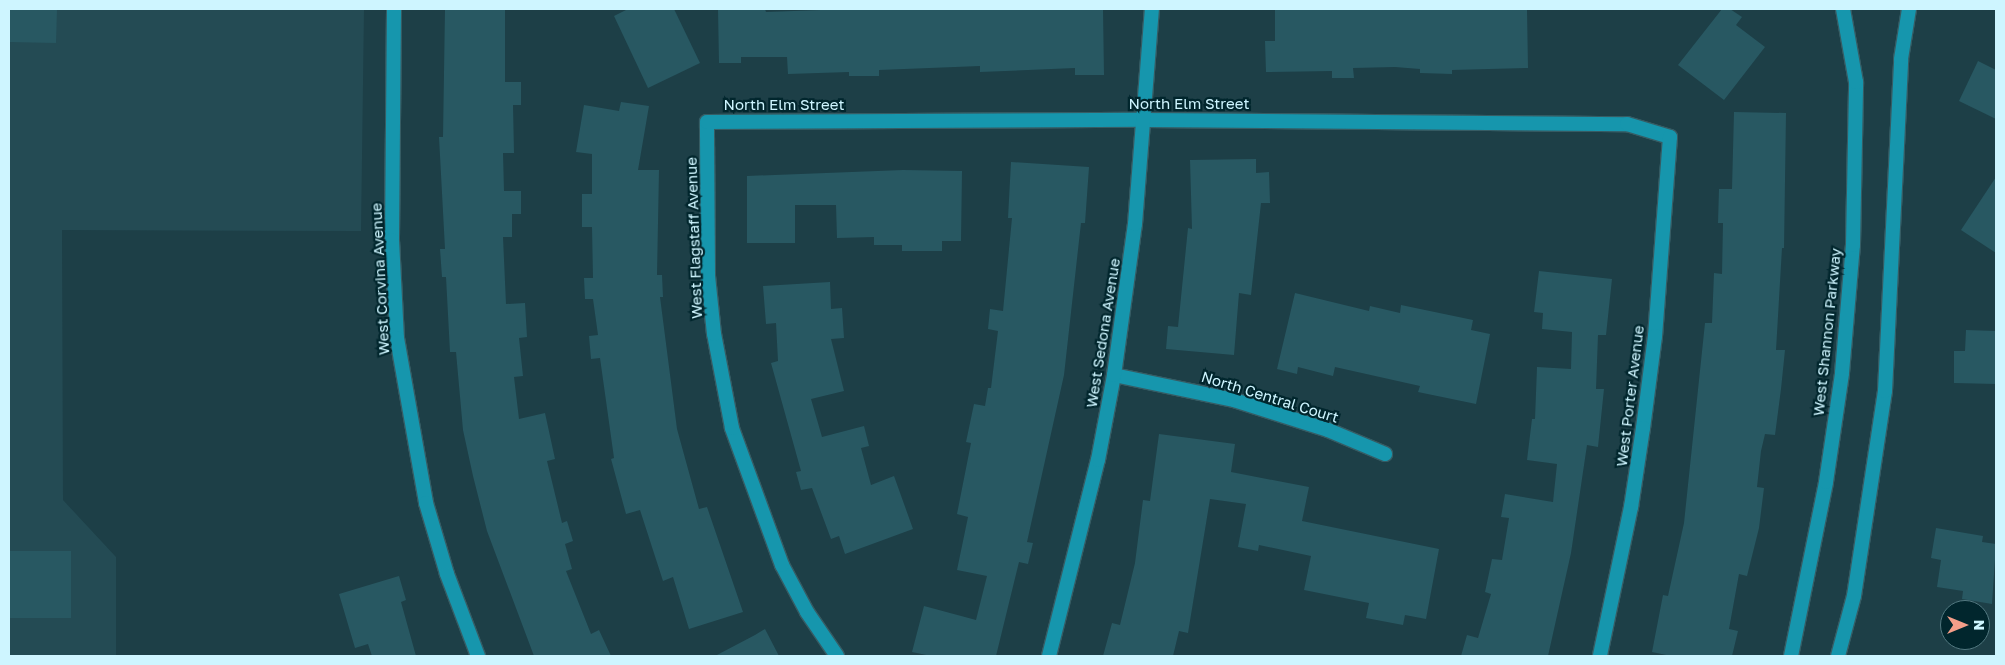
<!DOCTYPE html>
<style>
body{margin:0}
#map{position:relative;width:2005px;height:665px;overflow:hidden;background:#1d3f47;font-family:"Golos Text",sans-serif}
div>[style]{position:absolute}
.built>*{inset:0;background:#244b54}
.building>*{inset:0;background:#285862}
.roads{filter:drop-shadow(1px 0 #365c64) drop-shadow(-1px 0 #365c64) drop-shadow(0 1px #365c64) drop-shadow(0 -1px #365c64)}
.minor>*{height:14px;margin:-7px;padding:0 7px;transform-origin:7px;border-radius:7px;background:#1696ad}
.tertiary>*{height:14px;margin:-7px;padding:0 7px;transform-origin:7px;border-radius:7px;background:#1696ad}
span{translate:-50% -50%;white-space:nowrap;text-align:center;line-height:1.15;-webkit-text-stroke:4.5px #01262d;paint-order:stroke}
.street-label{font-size:15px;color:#cef5ff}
.frame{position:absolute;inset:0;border:10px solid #cef5ff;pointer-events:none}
.north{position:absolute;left:1940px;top:600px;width:50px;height:50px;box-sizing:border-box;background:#01262d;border:1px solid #537981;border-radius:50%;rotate:90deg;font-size:14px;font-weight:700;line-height:20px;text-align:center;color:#cef5ff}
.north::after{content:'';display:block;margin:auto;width:18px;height:22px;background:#f49e89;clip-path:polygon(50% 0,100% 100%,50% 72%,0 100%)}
</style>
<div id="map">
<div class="built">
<div style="clip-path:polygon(9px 9px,364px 9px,361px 231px,62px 230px,63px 500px,116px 557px,116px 656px,9px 656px)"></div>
</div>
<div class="building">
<div style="clip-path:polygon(9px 9px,57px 9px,56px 43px,9px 42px)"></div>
<div style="clip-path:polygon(445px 9px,505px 9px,505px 82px,521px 82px,521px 105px,513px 105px,514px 153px,503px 153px,504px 191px,521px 191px,521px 214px,512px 214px,512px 237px,503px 237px,506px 304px,525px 303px,527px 337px,519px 338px,523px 376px,514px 377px,519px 419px,545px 413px,555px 459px,547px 461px,562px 523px,567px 521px,573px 541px,565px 544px,572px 569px,566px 571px,591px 634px,599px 630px,611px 656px,534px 656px,487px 531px,473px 476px,463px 430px,456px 352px,450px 352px,446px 277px,442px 277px,440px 249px,445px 249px,439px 137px,443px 137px)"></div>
<div style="clip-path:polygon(628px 9px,674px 9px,700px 63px,648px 88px,614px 16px)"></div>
<div style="clip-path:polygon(718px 9px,765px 9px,766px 12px,849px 9px,1103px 9px,1104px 75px,1075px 75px,1075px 68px,980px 72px,980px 66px,879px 70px,879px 76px,849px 76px,849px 72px,788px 74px,787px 57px,741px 57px,741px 63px,719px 63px)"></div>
<div style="clip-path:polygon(1275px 9px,1527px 9px,1528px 68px,1452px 70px,1452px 74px,1420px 73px,1420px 69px,1395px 67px,1353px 68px,1354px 78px,1332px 78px,1332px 71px,1266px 72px,1265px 41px,1275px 41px)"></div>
<div style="clip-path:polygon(1722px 9px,1730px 9px,1742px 17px,1736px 25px,1765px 47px,1724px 100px,1678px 65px)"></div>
<div style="clip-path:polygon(1978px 61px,1996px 70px,1996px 119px,1959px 101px)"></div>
<div style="clip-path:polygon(621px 102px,649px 106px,638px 170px,659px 170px,657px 275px,662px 275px,663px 297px,660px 297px,677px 429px,699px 509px,707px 507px,743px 612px,689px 629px,673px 577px,663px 581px,640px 510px,626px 514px,611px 459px,614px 458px,600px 358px,591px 359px,589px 336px,598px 335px,593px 299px,585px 299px,584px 278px,593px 278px,592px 227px,582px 227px,582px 194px,592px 194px,592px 154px,576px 152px,584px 105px,619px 111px)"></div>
<div style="clip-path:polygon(1734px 112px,1786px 113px,1784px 248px,1782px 248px,1776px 350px,1785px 350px,1781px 389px,1775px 435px,1765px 434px,1761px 451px,1757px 487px,1764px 488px,1759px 528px,1747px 576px,1739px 574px,1729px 629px,1738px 631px,1732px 656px,1671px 656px,1652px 652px,1663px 595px,1668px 596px,1684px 523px,1705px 323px,1712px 323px,1714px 273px,1722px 274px,1723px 223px,1718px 223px,1719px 189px,1732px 189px)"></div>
<div style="clip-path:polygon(1256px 159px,1256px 173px,1269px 172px,1270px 203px,1261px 203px,1251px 295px,1239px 293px,1234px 355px,1166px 349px,1168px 326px,1178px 327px,1188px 228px,1192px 229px,1190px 160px)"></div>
<div style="clip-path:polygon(1011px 162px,1089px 167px,1085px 223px,1081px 223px,1064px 375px,1027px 542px,1033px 543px,1028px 564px,1019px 562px,996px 656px,931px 656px,912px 652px,924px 606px,976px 620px,987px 576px,957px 570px,968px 517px,957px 514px,971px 443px,966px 442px,974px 404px,985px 406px,988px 388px,991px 388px,998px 331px,988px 329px,990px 309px,1003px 311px,1012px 218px,1008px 218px)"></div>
<div style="clip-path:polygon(903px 170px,962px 171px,961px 241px,942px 241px,942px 251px,902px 251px,902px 245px,874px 245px,874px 237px,837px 238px,836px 205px,795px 205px,795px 243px,747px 243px,747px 176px)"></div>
<div style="clip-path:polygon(1996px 177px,1996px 253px,1961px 230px)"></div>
<div style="clip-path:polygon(1539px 271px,1612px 279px,1606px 335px,1598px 335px,1596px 389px,1604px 389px,1598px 447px,1587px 445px,1571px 553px,1548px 656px,1461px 656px,1467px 635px,1478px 638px,1491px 594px,1485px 592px,1492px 559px,1502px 560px,1509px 518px,1501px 517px,1505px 494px,1553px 502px,1557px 464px,1527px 460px,1532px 419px,1535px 419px,1537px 367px,1571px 369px,1572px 332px,1542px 329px,1543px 313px,1534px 312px)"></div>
<div style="clip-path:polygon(830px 282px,831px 309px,842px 308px,844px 338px,831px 339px,844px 391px,811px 399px,822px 437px,864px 426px,869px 446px,861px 448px,871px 485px,894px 476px,913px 529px,845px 554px,839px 536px,831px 539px,812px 488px,801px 490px,796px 472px,801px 471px,771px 363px,778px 361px,776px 323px,766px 324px,763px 286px)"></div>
<div style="clip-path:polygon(1295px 293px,1369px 311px,1370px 306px,1400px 313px,1401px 305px,1473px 320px,1471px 330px,1490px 334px,1476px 404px,1418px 392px,1420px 386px,1335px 367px,1333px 376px,1298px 367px,1297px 374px,1277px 369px)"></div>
<div style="clip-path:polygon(1966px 330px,1996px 331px,1996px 384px,1954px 383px,1954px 351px,1965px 351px)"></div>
<div style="clip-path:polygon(1159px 434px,1235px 444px,1231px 472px,1309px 487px,1302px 521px,1439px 549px,1426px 619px,1405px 615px,1403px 625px,1366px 618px,1369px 603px,1304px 590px,1311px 556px,1259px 545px,1258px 551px,1238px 547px,1246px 504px,1210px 499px,1188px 633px,1179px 631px,1173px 656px,1103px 656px,1112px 623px,1120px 625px,1135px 563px,1143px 500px,1150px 501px)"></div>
<div style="clip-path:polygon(1936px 528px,1983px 536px,1982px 542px,1996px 544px,1992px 604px,1962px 599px,1963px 591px,1937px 587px,1941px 560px,1931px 558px)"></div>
<div style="clip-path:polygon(9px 551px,71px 551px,71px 618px,9px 618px)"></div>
<div style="clip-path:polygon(399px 576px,406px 600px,401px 602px,416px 656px,372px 656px,368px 644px,355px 648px,339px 594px)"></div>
<div style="clip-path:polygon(765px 629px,779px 656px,715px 656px,755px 635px)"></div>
</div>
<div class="roads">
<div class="minor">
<div style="left:394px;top:9px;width:231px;rotate:90.5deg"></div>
<div style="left:392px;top:240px;width:98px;rotate:87.1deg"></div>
<div style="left:397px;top:338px;width:168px;rotate:80deg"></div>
<div style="left:426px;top:503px;width:74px;rotate:73.5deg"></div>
<div style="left:447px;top:574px;width:88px;rotate:69.3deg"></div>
<div style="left:1114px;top:375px;width:123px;rotate:11.8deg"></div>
<div style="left:1234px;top:400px;width:99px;rotate:17.7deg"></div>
<div style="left:1328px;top:430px;width:62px;rotate:22.8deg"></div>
<div style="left:837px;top:656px;width:53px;rotate:-124.3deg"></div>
<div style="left:807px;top:612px;width:53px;rotate:-118deg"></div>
<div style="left:782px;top:565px;width:146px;rotate:-110.1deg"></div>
<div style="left:732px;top:428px;width:96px;rotate:-100.8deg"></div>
<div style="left:714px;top:334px;width:58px;rotate:-95.9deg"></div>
<div style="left:708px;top:276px;width:154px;rotate:-90.4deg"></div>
<div style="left:707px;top:122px;width:438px;rotate:-0.3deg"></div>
<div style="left:1145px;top:120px;width:482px;rotate:0.5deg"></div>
<div style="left:1627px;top:124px;width:45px;rotate:16.8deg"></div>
<div style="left:1670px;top:137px;width:200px;rotate:94.3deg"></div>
<div style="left:1655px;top:336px;width:93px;rotate:97.4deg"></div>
<div style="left:1643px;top:428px;width:80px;rotate:98.6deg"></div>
<div style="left:1631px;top:507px;width:152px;rotate:101.8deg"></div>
<div style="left:1049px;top:656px;width:202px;rotate:-76deg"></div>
<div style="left:1098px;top:460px;width:86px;rotate:-79.3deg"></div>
<div style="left:1114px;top:375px;width:152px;rotate:-82.1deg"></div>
<div style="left:1135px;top:224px;width:216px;rotate:-85.5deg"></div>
</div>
<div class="tertiary">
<div style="left:1791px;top:656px;width:177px;rotate:-78.6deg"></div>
<div style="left:1826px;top:482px;width:110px;rotate:-81.6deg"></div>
<div style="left:1842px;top:373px;width:128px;rotate:-85.1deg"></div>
<div style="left:1853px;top:245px;width:163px;rotate:-88.9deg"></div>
<div style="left:1856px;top:82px;width:74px;rotate:-100.1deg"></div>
<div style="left:1838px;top:656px;width:62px;rotate:-75.1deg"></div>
<div style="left:1854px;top:596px;width:207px;rotate:-81.4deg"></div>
<div style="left:1885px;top:391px;width:332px;rotate:-87.2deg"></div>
<div style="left:1901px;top:59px;width:51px;rotate:-80.9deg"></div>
</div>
</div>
<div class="street-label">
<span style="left:1189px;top:104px">North Elm Street</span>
<span style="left:784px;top:105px">North Elm Street</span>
<span style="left:694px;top:238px;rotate:-92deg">West Flagstaff Avenue</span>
<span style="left:380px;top:279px;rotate:-93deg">West Corvina Avenue</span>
<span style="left:1827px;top:332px;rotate:-84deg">West Shannon Parkway</span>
<span style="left:1103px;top:333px;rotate:-81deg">West Sedona Avenue</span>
<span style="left:1630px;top:396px;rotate:-83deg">West Porter Avenue</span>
<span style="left:1270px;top:397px;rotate:17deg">North Central Court</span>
</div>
<div class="frame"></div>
<div class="north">N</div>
</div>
